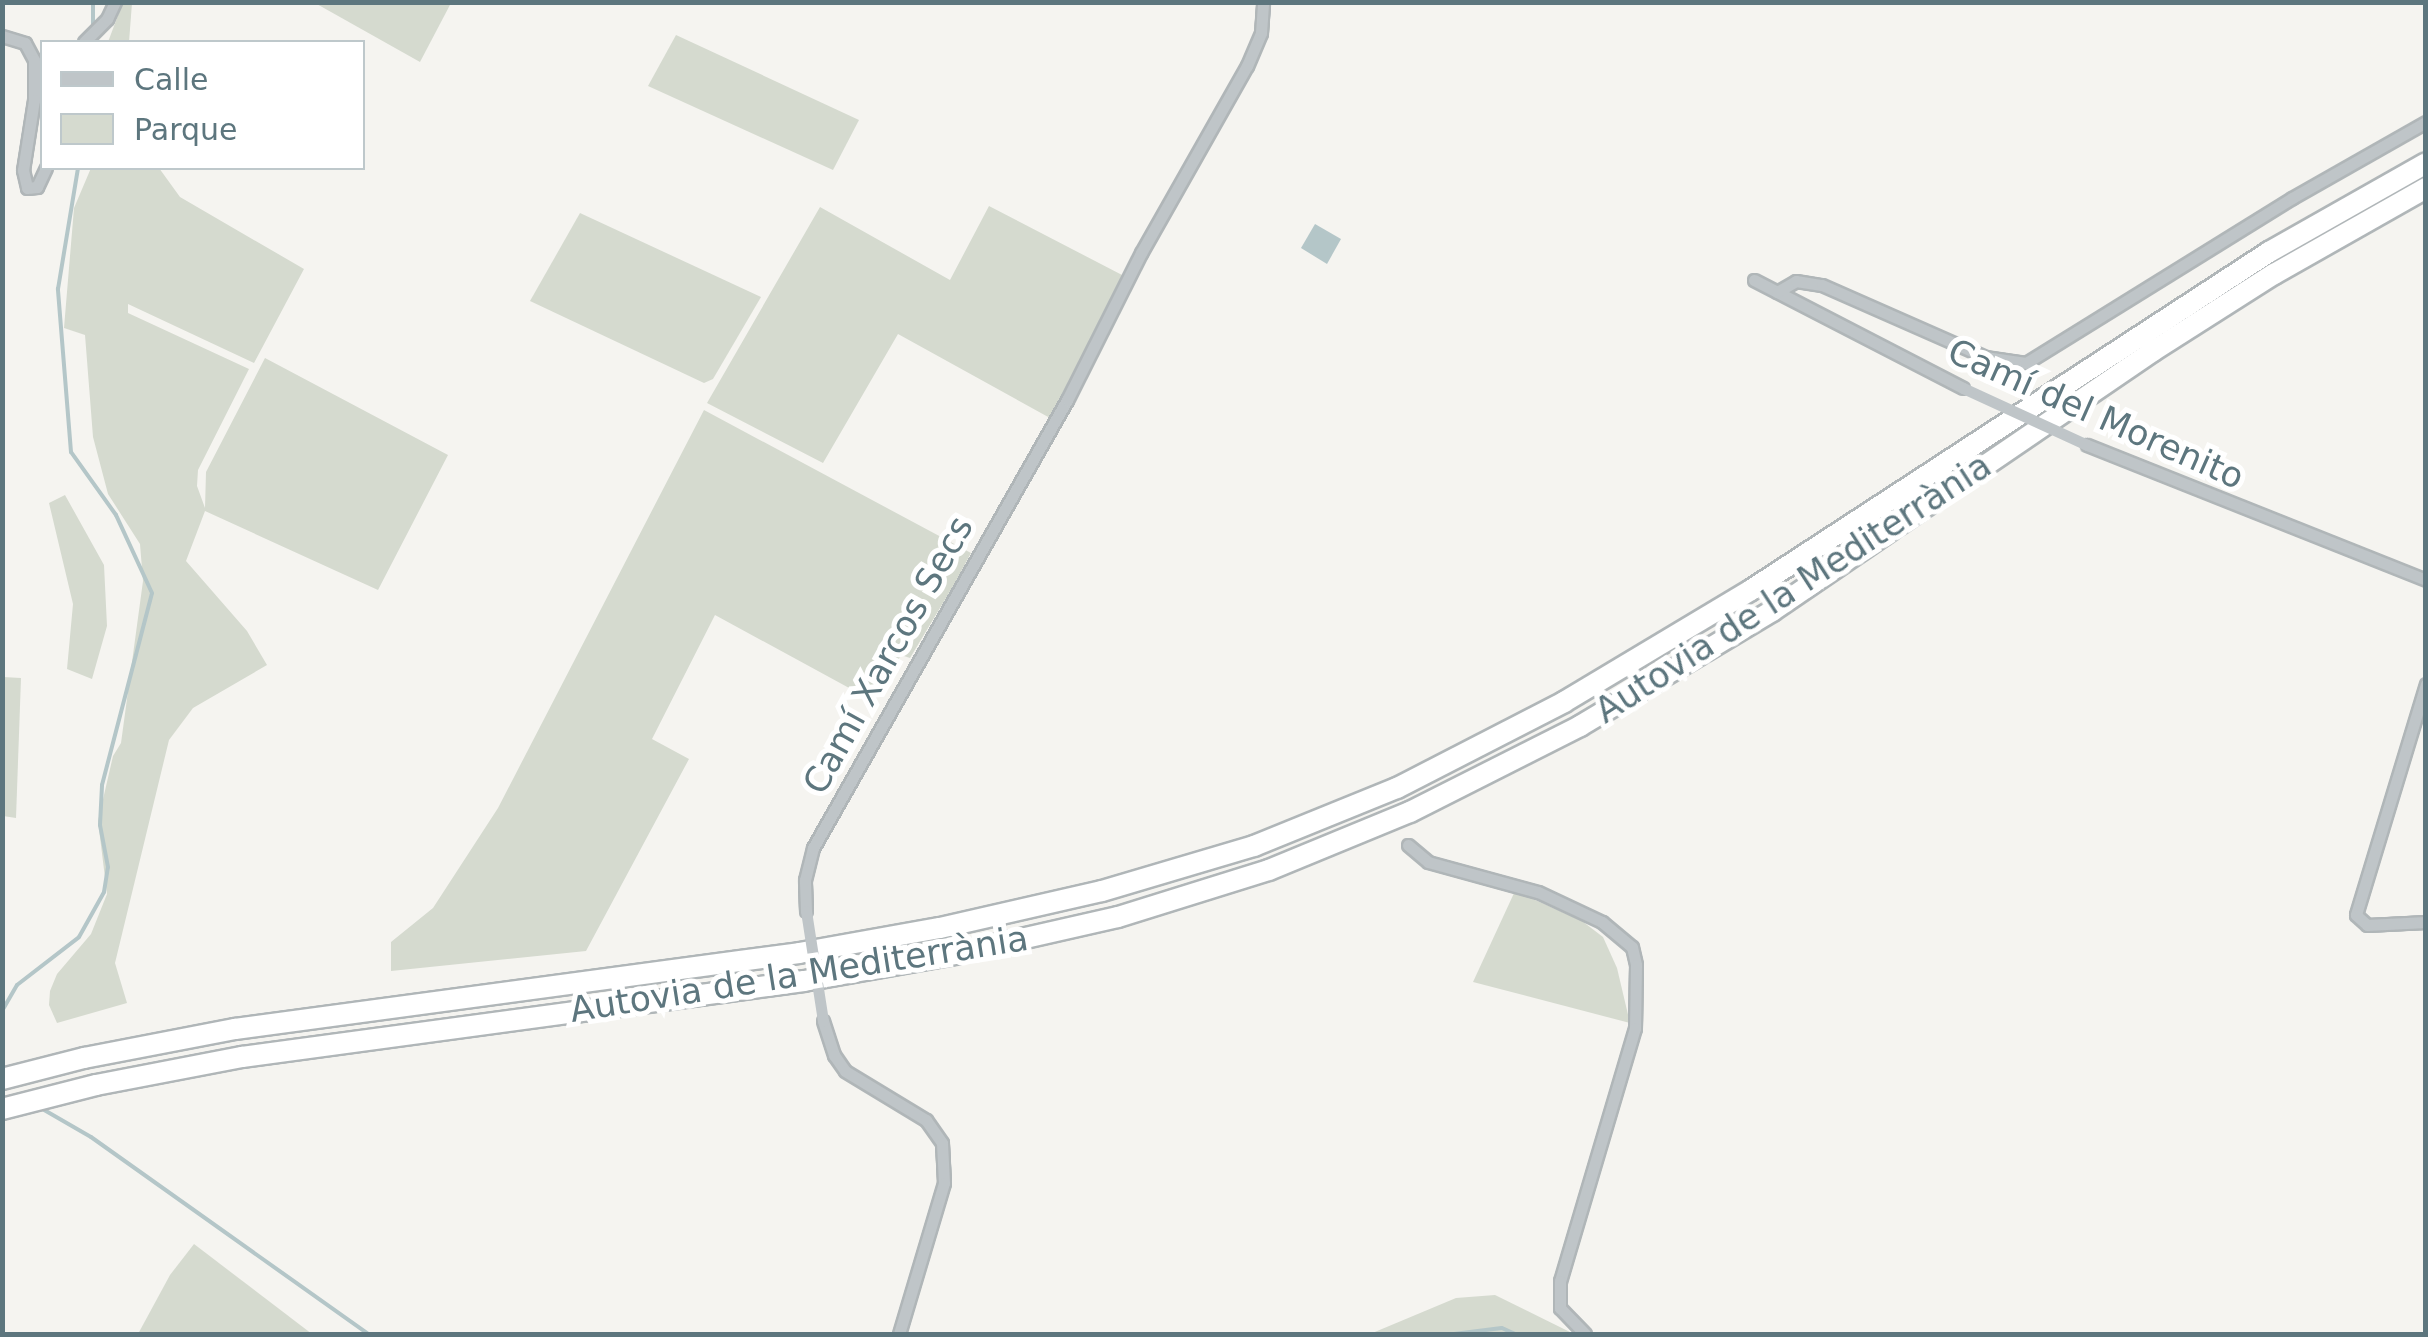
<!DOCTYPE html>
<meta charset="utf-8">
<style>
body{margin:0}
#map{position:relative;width:2428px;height:1337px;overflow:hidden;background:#f5f4f0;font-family:"DejaVu Sans",sans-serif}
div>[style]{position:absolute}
.green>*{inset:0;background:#d5dacf}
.water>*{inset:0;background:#b4c6c8}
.stream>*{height:4px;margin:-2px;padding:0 2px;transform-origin:2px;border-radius:2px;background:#b4c6c8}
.roads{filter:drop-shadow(2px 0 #b0b6b8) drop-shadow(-2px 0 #b0b6b8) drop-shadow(0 2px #b0b6b8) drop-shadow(0 -2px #b0b6b8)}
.street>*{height:11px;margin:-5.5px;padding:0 5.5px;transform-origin:5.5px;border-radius:5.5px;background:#bfc5c8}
.highway>*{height:20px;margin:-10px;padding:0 10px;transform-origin:10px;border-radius:10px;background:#fff}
.street-bridge>*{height:11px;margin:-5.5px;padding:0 5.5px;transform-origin:5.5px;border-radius:5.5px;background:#bfc5c8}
span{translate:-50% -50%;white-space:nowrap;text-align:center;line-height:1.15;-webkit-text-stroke:10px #fff;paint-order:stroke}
.street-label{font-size:35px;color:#5d767e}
.frame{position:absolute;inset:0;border:5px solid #5d767e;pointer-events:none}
.legend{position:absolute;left:40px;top:40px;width:325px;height:130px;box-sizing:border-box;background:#fff;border:2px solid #bec8cb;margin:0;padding:12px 18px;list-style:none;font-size:30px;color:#5d767e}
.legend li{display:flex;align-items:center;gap:20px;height:50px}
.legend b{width:50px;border:2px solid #bec8cb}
</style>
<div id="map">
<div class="green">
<div style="clip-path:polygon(123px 2px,132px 3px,129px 42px,108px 42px)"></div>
<div style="clip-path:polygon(315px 3px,451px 3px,420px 62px)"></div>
<div style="clip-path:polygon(676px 35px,859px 120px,833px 170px,648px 86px)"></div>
<div style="clip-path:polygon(91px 168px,159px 168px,180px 197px,304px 269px,254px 363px,128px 304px,128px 313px,249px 369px,198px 470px,197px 486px,205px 508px,206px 472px,265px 358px,448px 455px,378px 590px,205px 511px,186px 561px,247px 631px,267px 665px,193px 708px,169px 740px,115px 963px,127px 1003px,57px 1023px,49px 1005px,50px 991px,57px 974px,91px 934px,107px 894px,98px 821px,113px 756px,121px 743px,143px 581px,140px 544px,108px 494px,93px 437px,85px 335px,64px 328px,74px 208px)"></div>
<div style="clip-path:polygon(989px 206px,1124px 276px,1050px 418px,898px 334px,823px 463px,707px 403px,820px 207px,950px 280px)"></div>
<div style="clip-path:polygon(580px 213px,761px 297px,713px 379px,704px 383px,530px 301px)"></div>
<div style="clip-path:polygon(704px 410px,971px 553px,955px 583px,910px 658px,901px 655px,873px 701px,715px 615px,652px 739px,689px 759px,586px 951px,391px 971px,391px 942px,433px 908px,498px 808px)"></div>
<div style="clip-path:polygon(65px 495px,104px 565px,107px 626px,92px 679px,67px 669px,73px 604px,49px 503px)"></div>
<div style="clip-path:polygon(3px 677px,21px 678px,16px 818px,3px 816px)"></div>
<div style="clip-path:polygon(1515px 891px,1582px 921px,1603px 937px,1617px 968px,1630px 1023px,1473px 982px)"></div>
<div style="clip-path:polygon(194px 1244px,312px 1334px,138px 1334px,170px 1275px)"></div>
<div style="clip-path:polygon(1495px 1295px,1574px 1334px,1370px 1334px,1456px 1298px)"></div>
</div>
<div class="water">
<div style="clip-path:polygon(1315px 224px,1341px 239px,1327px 264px,1301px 248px)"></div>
</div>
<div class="stream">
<div style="left:93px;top:28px;width:26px;rotate:-90deg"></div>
<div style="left:2px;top:1011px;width:30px;rotate:-60deg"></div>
<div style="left:17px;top:985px;width:78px;rotate:-37.7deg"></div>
<div style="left:79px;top:937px;width:51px;rotate:-60.9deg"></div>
<div style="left:104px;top:892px;width:25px;rotate:-81deg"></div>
<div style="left:108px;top:867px;width:43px;rotate:-100.8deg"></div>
<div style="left:100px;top:825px;width:40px;rotate:-87.1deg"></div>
<div style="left:102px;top:785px;width:198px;rotate:-75.4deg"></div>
<div style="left:152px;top:593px;width:86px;rotate:-114.8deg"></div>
<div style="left:116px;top:515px;width:77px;rotate:-125.5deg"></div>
<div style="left:71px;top:452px;width:164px;rotate:-94.6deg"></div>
<div style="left:58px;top:289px;width:123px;rotate:-80.6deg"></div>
<div style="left:39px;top:1107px;width:60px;rotate:30deg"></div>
<div style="left:91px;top:1137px;width:340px;rotate:35.4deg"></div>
<div style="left:1454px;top:1334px;width:48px;rotate:-7.1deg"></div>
<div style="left:1502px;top:1328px;width:14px;rotate:25deg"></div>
</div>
<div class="roads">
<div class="street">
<div style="left:2px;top:36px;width:24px;rotate:17deg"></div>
<div style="left:25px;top:43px;width:19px;rotate:62deg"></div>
<div style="left:34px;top:60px;width:40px;rotate:90deg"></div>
<div style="left:34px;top:100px;width:71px;rotate:98.9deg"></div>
<div style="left:23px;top:170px;width:18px;rotate:77deg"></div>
<div style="left:27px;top:188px;width:10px;rotate:-6deg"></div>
<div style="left:37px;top:187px;width:21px;rotate:-65deg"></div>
<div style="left:84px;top:42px;width:33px;rotate:-45deg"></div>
<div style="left:107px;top:19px;width:19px;rotate:-65deg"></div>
<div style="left:1754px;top:280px;width:235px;rotate:27.3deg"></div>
<div style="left:1777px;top:292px;width:22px;rotate:-30deg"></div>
<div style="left:1796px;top:281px;width:26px;rotate:9deg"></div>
<div style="left:1822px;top:285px;width:178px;rotate:23.8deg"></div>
<div style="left:1985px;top:357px;width:41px;rotate:8.3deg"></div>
<div style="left:2026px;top:363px;width:313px;rotate:-31.8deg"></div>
<div style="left:2292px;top:198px;width:154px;rotate:-29.6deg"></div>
<div style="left:2087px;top:445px;width:365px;rotate:21.7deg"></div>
<div style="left:2426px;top:684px;width:241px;rotate:106.9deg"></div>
<div style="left:2356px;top:915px;width:15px;rotate:42deg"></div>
<div style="left:2367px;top:925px;width:59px;rotate:-2.9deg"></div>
<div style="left:1408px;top:845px;width:26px;rotate:40deg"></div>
<div style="left:1428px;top:862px;width:114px;rotate:15.3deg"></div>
<div style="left:1538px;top:892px;width:71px;rotate:25.1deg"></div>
<div style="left:1602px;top:922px;width:39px;rotate:40deg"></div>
<div style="left:1632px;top:947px;width:18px;rotate:77deg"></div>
<div style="left:1636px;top:965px;width:63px;rotate:90.9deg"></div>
<div style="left:1635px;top:1028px;width:264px;rotate:106.5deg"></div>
<div style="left:1560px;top:1281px;width:27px;rotate:90deg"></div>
<div style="left:1560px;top:1308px;width:36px;rotate:46deg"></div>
<div style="left:806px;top:911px;width:31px;rotate:-92deg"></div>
<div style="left:805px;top:880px;width:33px;rotate:-76deg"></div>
<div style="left:813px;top:848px;width:515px;rotate:-60.45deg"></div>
<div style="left:1067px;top:400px;width:165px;rotate:-63.3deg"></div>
<div style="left:1141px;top:253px;width:215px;rotate:-60.5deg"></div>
<div style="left:1247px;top:66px;width:36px;rotate:-67deg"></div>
<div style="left:1261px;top:33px;width:31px;rotate:-86deg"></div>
<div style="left:823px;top:1021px;width:36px;rotate:72deg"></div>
<div style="left:834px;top:1055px;width:19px;rotate:55deg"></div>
<div style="left:845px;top:1071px;width:95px;rotate:31.2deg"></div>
<div style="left:926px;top:1120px;width:28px;rotate:55deg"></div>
<div style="left:942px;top:1143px;width:40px;rotate:87.1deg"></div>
<div style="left:944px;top:1183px;width:158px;rotate:106.6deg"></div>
</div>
<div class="highway">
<div style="left:2px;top:1079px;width:85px;rotate:-14.4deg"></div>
<div style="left:84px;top:1058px;width:154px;rotate:-10.9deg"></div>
<div style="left:235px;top:1029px;width:569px;rotate:-7.67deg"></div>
<div style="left:799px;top:953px;width:143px;rotate:-10.1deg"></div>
<div style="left:940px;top:928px;width:166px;rotate:-12.9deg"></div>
<div style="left:1102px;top:891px;width:159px;rotate:-16.5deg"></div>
<div style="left:1254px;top:846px;width:154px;rotate:-22.1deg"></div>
<div style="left:1397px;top:788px;width:188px;rotate:-27.2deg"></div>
<div style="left:1564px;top:702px;width:218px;rotate:-30.9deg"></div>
<div style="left:1751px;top:590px;width:619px;rotate:-33.12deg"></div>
<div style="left:2269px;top:252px;width:180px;rotate:-29.5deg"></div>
<div style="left:2px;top:1109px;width:97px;rotate:-14.3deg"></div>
<div style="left:96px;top:1085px;width:149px;rotate:-10.9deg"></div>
<div style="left:242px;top:1057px;width:567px;rotate:-7.7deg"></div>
<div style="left:804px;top:981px;width:153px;rotate:-10.1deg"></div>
<div style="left:955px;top:954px;width:167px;rotate:-12.8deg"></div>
<div style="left:1118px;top:917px;width:158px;rotate:-17.3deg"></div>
<div style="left:1269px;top:870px;width:152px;rotate:-22.4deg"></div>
<div style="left:1410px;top:812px;width:191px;rotate:-26.8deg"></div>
<div style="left:1580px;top:726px;width:224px;rotate:-30.9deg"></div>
<div style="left:1772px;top:611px;width:461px;rotate:-34.3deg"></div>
<div style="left:2153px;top:351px;width:143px;rotate:-32.5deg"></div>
<div style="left:2274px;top:274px;width:175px;rotate:-29.5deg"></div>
</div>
</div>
<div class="street-bridge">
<div style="left:1963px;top:388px;width:136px;rotate:24.7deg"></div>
<div style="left:806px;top:911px;width:111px;rotate:81.2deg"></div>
</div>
<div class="street-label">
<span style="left:2096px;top:414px;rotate:24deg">Camí del Morenito</span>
<span style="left:1793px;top:588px;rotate:-33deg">Autovia de la Mediterrània</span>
<span style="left:888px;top:655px;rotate:-61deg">Camí Xarcos Secs</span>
<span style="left:799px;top:974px;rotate:-9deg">Autovia de la Mediterrània</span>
</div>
<div class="frame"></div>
<ul class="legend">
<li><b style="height:12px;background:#bfc5c8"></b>Calle</li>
<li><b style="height:28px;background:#d5dacf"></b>Parque</li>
</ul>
</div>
